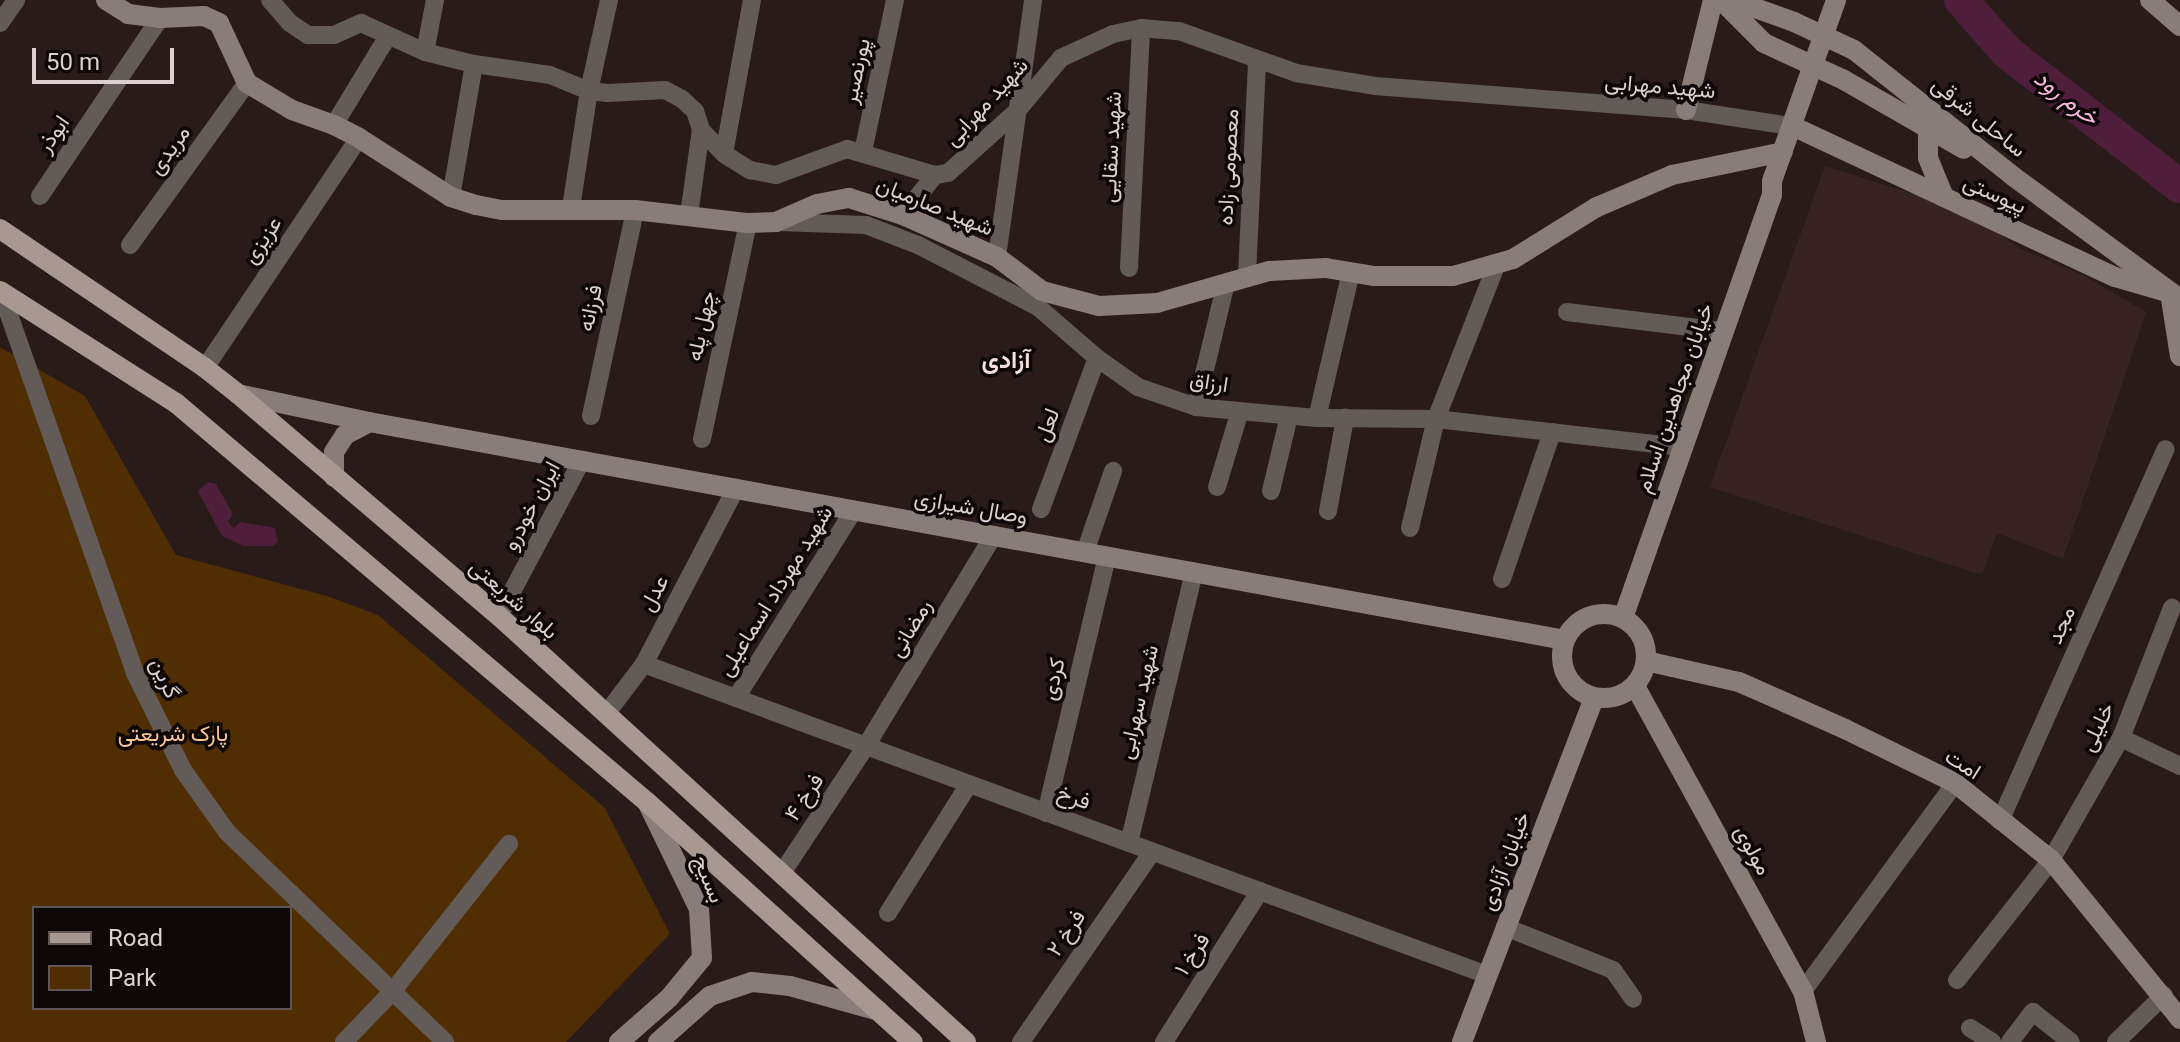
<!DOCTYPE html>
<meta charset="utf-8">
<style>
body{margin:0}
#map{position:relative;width:2180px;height:1042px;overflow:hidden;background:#291b1a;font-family:Roboto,Vazirmatn,sans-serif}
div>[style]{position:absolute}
.built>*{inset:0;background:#372321}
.green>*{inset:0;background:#502d03}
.water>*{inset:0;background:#4e1e3b}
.river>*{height:34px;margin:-17px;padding:0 17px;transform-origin:17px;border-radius:17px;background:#4e1e3b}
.street>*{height:18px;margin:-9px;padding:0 9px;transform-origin:9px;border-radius:9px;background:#625b58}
.secondary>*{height:20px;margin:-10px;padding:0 10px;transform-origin:10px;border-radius:10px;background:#897d79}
.secondary>.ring{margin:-10px;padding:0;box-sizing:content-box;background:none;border:20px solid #897d79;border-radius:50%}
.primary>*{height:20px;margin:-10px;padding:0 10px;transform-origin:10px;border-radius:10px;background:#a79891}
span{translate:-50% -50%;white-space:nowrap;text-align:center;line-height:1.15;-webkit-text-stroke:7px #0d0707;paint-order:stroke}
.street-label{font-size:22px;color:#dbd0cf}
.park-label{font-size:22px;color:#fcc694}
.water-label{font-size:24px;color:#f9b7db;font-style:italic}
.neighbourhood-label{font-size:24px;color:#f4dfdc;font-weight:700}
.legend{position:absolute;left:32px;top:906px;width:260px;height:104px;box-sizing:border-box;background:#0d0707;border:2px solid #5f5757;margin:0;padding:10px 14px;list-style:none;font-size:24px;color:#dbd0cf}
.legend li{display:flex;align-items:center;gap:16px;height:40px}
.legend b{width:40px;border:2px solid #5f5757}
.scale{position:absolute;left:32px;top:48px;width:142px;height:36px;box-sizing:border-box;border:4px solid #dbd0cf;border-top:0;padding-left:10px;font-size:24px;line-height:28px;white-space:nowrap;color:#dbd0cf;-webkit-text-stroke:6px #0d0707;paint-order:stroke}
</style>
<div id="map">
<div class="built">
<div style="clip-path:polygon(1825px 166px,1957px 208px,2000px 233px,2018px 248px,2083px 275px,2146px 312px,2063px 559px,1997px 533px,1982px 575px,1710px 487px)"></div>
</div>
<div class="green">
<div style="clip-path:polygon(evenodd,0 347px,85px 396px,176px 555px,330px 597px,378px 615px,605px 808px,670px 934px,566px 1042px,0 1042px,0 347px,34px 908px,290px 908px,290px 1008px,34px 1008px,34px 908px)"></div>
</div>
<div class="water">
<div style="clip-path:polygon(208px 482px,216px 484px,233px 514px,228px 522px,234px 528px,240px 522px,275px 528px,278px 542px,273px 546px,244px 546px,222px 536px,198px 491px)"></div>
</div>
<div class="river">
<div style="left:1961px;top:0;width:69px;rotate:48.5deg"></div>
<div style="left:2007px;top:52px;width:219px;rotate:37.8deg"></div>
</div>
<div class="street">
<div style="left:270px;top:0;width:30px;rotate:49deg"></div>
<div style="left:290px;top:23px;width:22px;rotate:34deg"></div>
<div style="left:308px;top:35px;width:26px"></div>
<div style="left:334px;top:35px;width:30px;rotate:-24deg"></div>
<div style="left:361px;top:23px;width:70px;rotate:24.4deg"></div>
<div style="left:425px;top:52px;width:50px;rotate:13.8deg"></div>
<div style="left:474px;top:64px;width:77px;rotate:8.2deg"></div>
<div style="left:550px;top:75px;width:42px;rotate:22.3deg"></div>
<div style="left:589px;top:91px;width:19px;rotate:6deg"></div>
<div style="left:608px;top:93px;width:57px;rotate:-3deg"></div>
<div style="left:665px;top:90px;width:19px;rotate:28deg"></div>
<div style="left:682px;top:99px;width:18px;rotate:43deg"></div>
<div style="left:695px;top:111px;width:20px;rotate:72deg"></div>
<div style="left:701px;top:130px;width:33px;rotate:46deg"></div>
<div style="left:724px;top:154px;width:31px;rotate:32deg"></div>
<div style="left:750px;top:170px;width:26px;rotate:11deg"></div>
<div style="left:776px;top:175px;width:76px;rotate:-20.1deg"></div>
<div style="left:847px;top:149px;width:92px;rotate:16.5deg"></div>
<div style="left:935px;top:175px;width:13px;rotate:-9deg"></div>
<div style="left:948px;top:173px;width:93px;rotate:-41.9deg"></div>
<div style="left:1017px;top:111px;width:69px;rotate:-50.3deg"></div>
<div style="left:1061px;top:58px;width:57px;rotate:-24.8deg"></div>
<div style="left:1113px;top:34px;width:29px;rotate:-12deg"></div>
<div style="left:1141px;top:28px;width:38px;rotate:5deg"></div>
<div style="left:1179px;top:31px;width:124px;rotate:19.7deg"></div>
<div style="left:1296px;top:73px;width:80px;rotate:9.3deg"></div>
<div style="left:1375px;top:86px;width:312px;rotate:4.4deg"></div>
<div style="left:1686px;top:110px;width:106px;rotate:8.7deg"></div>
<div style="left:0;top:23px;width:28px;rotate:-55deg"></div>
<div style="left:425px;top:52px;width:53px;rotate:-79.1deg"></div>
<div style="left:334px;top:125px;width:104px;rotate:-58.8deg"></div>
<div style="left:863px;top:152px;width:155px;rotate:-78.1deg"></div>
<div style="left:724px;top:154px;width:157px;rotate:-79.7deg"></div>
<div style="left:40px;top:196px;width:215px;rotate:-56deg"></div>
<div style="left:451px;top:197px;width:135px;rotate:-80.2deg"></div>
<div style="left:571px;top:208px;width:118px;rotate:-81.3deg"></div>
<div style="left:589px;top:91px;width:93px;rotate:-77.6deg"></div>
<div style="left:689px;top:215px;width:86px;rotate:-82deg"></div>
<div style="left:903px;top:215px;width:51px;rotate:-51.3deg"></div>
<div style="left:777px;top:222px;width:89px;rotate:1.9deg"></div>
<div style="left:866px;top:225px;width:56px;rotate:21deg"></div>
<div style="left:918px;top:245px;width:135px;rotate:27.3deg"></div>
<div style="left:1038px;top:307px;width:78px;rotate:40.8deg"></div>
<div style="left:1097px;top:358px;width:50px;rotate:35.3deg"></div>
<div style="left:1138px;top:387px;width:61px;rotate:19deg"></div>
<div style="left:1196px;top:407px;width:121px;rotate:5.2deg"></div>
<div style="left:1317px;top:418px;width:119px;rotate:0.5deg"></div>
<div style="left:1436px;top:419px;width:248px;rotate:6.5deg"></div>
<div style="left:130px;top:245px;width:200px;rotate:-54.2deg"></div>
<div style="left:997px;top:257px;width:260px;rotate:-82deg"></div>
<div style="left:1129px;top:268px;width:240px;rotate:-87.1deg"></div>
<div style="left:1247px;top:275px;width:214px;rotate:-87.3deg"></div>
<div style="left:1px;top:292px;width:404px;rotate:70.6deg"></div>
<div style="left:135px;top:673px;width:108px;rotate:63.7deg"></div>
<div style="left:183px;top:770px;width:76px;rotate:54.6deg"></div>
<div style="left:227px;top:832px;width:303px;rotate:43.9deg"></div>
<div style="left:1567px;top:312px;width:156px;rotate:7deg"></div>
<div style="left:205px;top:368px;width:277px;rotate:-56.2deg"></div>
<div style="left:1196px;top:407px;width:128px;rotate:-76.4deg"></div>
<div style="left:591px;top:416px;width:211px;rotate:-77.9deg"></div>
<div style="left:1317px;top:418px;width:150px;rotate:-76.9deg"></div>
<div style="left:702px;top:439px;width:221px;rotate:-78deg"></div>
<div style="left:1217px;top:487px;width:79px;rotate:-73.2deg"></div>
<div style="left:1271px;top:491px;width:77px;rotate:-76.5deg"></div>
<div style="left:1041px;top:509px;width:161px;rotate:-69.7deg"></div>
<div style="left:1328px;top:511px;width:95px;rotate:-79.6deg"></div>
<div style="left:1410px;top:528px;width:112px;rotate:-76.6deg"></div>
<div style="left:1436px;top:419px;width:164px;rotate:-68.6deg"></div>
<div style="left:1085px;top:552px;width:86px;rotate:-70.9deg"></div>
<div style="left:1502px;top:579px;width:155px;rotate:-71.2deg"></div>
<div style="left:499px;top:616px;width:177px;rotate:-62deg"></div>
<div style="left:644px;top:664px;width:899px;rotate:20.25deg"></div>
<div style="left:736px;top:698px;width:222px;rotate:-57.9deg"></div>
<div style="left:606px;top:714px;width:63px;rotate:-52.8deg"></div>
<div style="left:644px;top:664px;width:199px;rotate:-62.4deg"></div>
<div style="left:2121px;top:738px;width:65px;rotate:25.4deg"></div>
<div style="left:1046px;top:813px;width:264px;rotate:-76.6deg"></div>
<div style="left:2000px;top:821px;width:407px;rotate:-66deg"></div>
<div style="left:1129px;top:843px;width:279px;rotate:-76.5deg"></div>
<div style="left:782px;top:873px;width:152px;rotate:-56.5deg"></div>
<div style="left:866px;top:746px;width:247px;rotate:-58.8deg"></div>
<div style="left:888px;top:913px;width:152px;rotate:-57.9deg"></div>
<div style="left:1505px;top:927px;width:116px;rotate:21.7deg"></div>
<div style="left:1613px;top:970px;width:35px;rotate:55deg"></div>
<div style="left:1957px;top:980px;width:152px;rotate:-51.9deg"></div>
<div style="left:2051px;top:860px;width:141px;rotate:-60.2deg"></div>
<div style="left:2121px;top:738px;width:140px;rotate:-68.6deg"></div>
<div style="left:1803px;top:991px;width:258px;rotate:-53.8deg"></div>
<div style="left:1970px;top:1028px;width:26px;rotate:32deg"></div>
<div style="left:344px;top:1042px;width:69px;rotate:-46.2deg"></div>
<div style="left:392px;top:992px;width:189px;rotate:-51.7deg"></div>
<div style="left:1021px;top:1042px;width:231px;rotate:-55.4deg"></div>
<div style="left:1164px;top:1042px;width:179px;rotate:-57.6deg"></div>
<div style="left:2010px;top:1042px;width:38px;rotate:-53deg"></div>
<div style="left:2033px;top:1012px;width:48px;rotate:38.3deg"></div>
<div style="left:2116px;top:1042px;width:67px;rotate:-44.4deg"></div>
</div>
<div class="secondary">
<div style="left:106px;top:0;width:26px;rotate:32deg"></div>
<div style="left:128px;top:14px;width:32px;rotate:7deg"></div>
<div style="left:160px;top:18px;width:44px;rotate:-2.6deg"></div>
<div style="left:204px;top:16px;width:17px;rotate:25deg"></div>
<div style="left:219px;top:23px;width:66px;rotate:65deg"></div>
<div style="left:247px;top:83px;width:52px;rotate:31deg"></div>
<div style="left:292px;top:110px;width:45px;rotate:19.7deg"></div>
<div style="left:334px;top:125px;width:28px;rotate:27deg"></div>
<div style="left:359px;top:138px;width:109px;rotate:32.7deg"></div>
<div style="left:451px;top:197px;width:26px;rotate:18deg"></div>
<div style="left:476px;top:205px;width:26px;rotate:11deg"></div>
<div style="left:502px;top:210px;width:133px"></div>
<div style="left:635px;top:210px;width:114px;rotate:6.6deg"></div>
<div style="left:748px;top:223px;width:28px;rotate:-2deg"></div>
<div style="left:776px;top:222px;width:45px;rotate:-23.7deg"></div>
<div style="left:817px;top:204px;width:33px;rotate:-11deg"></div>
<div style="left:849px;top:198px;width:57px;rotate:17.5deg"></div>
<div style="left:903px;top:215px;width:103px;rotate:24.1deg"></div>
<div style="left:997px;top:257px;width:56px;rotate:37.1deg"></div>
<div style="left:1042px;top:291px;width:59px;rotate:14.7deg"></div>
<div style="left:1099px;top:306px;width:58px;rotate:-3deg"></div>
<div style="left:1157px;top:303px;width:116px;rotate:-15.9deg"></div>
<div style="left:1269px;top:271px;width:57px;rotate:-3deg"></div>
<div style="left:1326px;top:268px;width:49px;rotate:9.5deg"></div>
<div style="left:1374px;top:276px;width:79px"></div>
<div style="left:1453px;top:276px;width:62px;rotate:-15.8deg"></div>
<div style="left:1513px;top:259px;width:99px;rotate:-31.8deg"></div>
<div style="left:1597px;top:207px;width:82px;rotate:-23.1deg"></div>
<div style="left:1672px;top:175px;width:113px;rotate:-11.7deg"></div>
<div style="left:1721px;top:0;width:61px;rotate:45deg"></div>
<div style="left:1764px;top:43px;width:88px;rotate:24.8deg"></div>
<div style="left:1844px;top:80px;width:138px;rotate:29.9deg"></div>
<div style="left:1733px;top:0;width:65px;rotate:19.8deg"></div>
<div style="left:1794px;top:22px;width:66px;rotate:25deg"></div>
<div style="left:1854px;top:50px;width:204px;rotate:38.4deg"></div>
<div style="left:2014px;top:177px;width:206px;rotate:36.3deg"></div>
<div style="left:2150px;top:0;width:40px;rotate:41deg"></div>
<div style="left:1686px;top:110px;width:113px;rotate:-76.2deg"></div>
<div style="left:1928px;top:129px;width:29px;rotate:90deg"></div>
<div style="left:1928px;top:158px;width:42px;rotate:67.7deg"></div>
<div style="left:1803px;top:131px;width:344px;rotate:25.1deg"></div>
<div style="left:2115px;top:277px;width:57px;rotate:16.2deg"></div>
<div style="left:2170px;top:293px;width:64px;rotate:81deg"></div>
<div style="left:238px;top:394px;width:134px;rotate:12.1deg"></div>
<div style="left:369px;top:422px;width:1216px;rotate:10.33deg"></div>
<div style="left:334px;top:477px;width:25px;rotate:-90deg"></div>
<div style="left:334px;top:452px;width:20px;rotate:-57deg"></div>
<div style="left:345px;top:435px;width:27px;rotate:-28deg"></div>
<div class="ring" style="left:1562px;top:614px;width:64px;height:64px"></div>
<div style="left:1623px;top:618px;width:448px;rotate:-70.6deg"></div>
<div style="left:1772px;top:195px;width:14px;rotate:-90deg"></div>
<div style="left:1772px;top:181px;width:192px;rotate:-70.5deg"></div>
<div style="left:1646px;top:661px;width:95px;rotate:12.7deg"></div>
<div style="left:1739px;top:682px;width:116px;rotate:23.9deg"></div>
<div style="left:1845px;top:729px;width:123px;rotate:26.1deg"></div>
<div style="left:1955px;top:783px;width:123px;rotate:38.7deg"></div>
<div style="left:2051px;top:860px;width:205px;rotate:50.9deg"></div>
<div style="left:1635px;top:686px;width:348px;rotate:61.2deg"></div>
<div style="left:1803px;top:991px;width:53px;rotate:75.7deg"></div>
<div style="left:619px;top:1042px;width:67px;rotate:-41.3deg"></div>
<div style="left:669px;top:998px;width:52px;rotate:-50.5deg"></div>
<div style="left:702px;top:958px;width:49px;rotate:-93.5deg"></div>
<div style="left:699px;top:909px;width:119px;rotate:-115.9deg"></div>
<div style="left:658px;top:1042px;width:69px;rotate:-41.5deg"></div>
<div style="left:710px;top:996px;width:44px;rotate:-18.4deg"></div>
<div style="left:752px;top:982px;width:38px;rotate:6deg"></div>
<div style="left:790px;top:986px;width:92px;rotate:15.7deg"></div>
<div style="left:1462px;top:1042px;width:368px;rotate:-69deg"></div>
</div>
<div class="primary">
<div style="left:0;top:229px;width:248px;rotate:34.1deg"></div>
<div style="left:205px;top:368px;width:42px;rotate:38.2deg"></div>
<div style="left:238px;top:394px;width:343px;rotate:40.4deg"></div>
<div style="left:499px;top:616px;width:632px;rotate:42.37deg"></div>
<div style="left:0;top:291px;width:209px;rotate:32.5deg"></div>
<div style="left:176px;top:403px;width:617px;rotate:40.27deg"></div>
<div style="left:647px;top:802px;width:358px;rotate:42.1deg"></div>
</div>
<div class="street-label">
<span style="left:856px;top:71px;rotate:-78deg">پورنصیر</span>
<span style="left:1660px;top:86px;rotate:5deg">شهید مهرابی</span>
<span style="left:986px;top:102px;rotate:-47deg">شهید مهرابی</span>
<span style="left:1979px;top:117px;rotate:39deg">ساحلی شرقی</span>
<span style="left:53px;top:134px;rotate:-56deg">ابوذر</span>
<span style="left:1111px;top:147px;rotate:-87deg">شهید سقایی</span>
<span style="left:169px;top:150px;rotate:-54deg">مریدی</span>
<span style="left:1228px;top:167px;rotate:-87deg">معصومی زاده</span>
<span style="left:1995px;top:194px;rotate:24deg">پیوستی</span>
<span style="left:935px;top:206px;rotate:22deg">شهید صارمیان</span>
<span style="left:262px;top:240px;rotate:-56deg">عزیزی</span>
<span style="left:590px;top:308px;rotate:-78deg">فرزانه</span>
<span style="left:701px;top:326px;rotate:-78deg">چهل پله</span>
<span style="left:1209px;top:382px;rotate:9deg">ارزاق</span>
<span style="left:1674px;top:398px;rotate:-71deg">خیابان مجاهدین اسلام</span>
<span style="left:1047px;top:425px;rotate:-69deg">لعل</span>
<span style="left:531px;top:506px;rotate:-62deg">ایران خودرو</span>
<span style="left:971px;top:507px;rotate:10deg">وصال شیرازی</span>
<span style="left:775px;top:591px;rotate:-58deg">شهید مهرداد اسماعیلی</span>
<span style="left:654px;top:593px;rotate:-62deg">عدل</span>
<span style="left:514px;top:599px;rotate:41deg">بلوار شریعتی</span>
<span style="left:2061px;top:625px;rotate:-66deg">مجد</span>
<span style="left:910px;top:628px;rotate:-59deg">رمضانی</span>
<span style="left:165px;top:678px;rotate:65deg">گرین</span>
<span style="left:1053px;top:679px;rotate:-77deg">کردی</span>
<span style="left:1138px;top:702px;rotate:-77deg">شهید سهرابی</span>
<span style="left:2097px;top:727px;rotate:-64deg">خلیلی</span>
<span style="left:1963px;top:764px;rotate:32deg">امت</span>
<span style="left:804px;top:797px;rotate:-56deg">فرخ ۴</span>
<span style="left:1074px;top:797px;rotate:20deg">فرخ</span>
<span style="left:1753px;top:850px;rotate:61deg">مولوی</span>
<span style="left:1505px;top:861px;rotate:-69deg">خیابان آزادی</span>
<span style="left:709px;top:879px;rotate:68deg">بسیج</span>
<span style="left:1066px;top:933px;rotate:-56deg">فرخ ۲</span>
<span style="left:1192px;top:954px;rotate:-57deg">فرخ ۱</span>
</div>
<div class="park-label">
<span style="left:173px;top:734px">پارک شریعتی</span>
</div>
<div class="water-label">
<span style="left:2066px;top:98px;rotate:38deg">خرم رود</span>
</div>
<div class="neighbourhood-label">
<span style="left:1006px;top:361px">آزادی</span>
</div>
<ul class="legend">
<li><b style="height:10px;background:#a79891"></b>Road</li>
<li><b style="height:22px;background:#502d03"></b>Park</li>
</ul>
<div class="scale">50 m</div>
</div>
